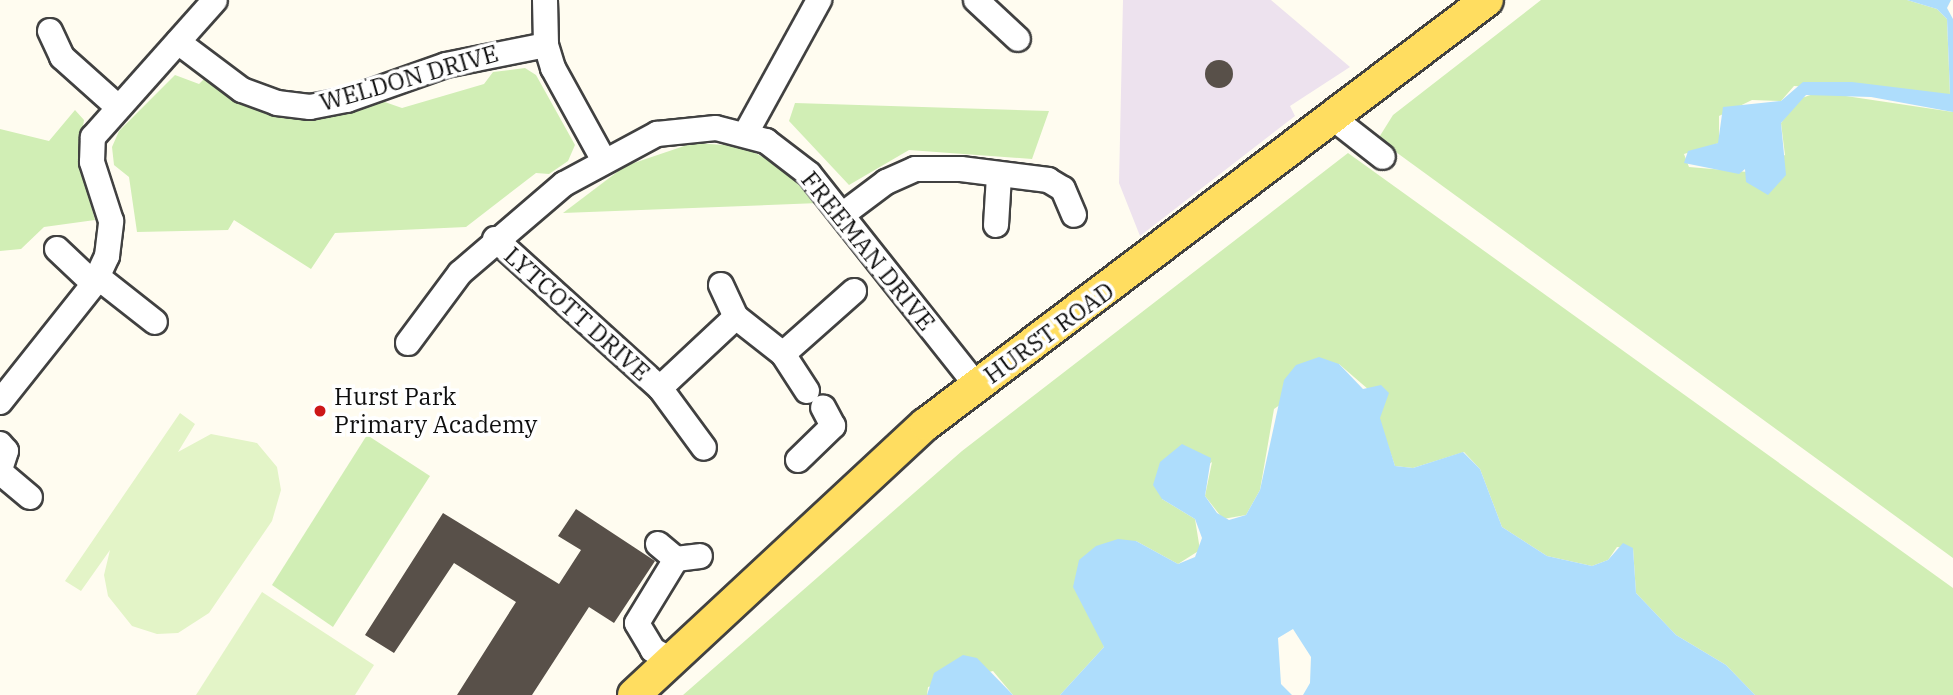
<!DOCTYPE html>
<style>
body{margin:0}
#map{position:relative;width:1953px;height:695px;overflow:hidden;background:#fffcf0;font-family:"IBM Plex Serif",serif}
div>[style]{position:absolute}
.industrial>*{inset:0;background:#ede2ee}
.green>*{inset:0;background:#d1eeb5}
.pitch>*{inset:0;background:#e3f4c7}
.water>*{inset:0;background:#aeddfc}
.building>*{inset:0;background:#585049}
.round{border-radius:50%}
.roads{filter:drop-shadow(2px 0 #414141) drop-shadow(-2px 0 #414141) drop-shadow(0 2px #414141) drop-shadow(0 -2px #414141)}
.minor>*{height:24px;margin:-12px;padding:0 12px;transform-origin:12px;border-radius:12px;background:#fff}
.major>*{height:32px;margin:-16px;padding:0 16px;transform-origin:16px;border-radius:16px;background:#ffdd60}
.dots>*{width:19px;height:19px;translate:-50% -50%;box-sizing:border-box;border:4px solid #fff;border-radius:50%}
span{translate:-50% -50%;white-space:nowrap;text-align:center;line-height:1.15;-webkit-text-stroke:7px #fff;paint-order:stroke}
.street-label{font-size:24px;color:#0e0e0e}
.poi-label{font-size:24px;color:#0e0e0e}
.left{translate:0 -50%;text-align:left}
</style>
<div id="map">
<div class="industrial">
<div style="clip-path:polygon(1123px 0,1271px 0,1350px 67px,1290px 106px,1295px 116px,1140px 236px,1119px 183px)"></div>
</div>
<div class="green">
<div style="clip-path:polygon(1541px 0,1907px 0,1937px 9px,1947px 19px,1950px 95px,1794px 86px,1781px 101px,1752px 100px,1719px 116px,1719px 143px,1684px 154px,1689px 167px,1748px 172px,1785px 155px,1781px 123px,1799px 99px,1819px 92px,1953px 112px,1953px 558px,1378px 139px,1393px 115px)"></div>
<div style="clip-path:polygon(525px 68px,536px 75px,575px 145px,568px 161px,549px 174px,536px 173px,466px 227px,335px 233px,311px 269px,234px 220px,228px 230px,137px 232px,129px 177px,114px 165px,112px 147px,119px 131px,175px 75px,199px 84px,204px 79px,268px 112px,325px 117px,379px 100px,402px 108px,484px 84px,493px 72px)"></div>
<div style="clip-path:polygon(795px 103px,1049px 111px,1032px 159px,909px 150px,849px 185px,789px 121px)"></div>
<div style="clip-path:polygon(75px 110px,84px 120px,78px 158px,95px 220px,44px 227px,21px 249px,0 251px,0 129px,49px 141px)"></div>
<div style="clip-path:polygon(693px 143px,741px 146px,795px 173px,819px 203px,563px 213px,625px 166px)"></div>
<div style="clip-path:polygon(1348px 153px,1953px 588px,1953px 695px,1755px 695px,1726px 665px,1676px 635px,1636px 593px,1633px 548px,1617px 547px,1608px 560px,1592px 566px,1547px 556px,1502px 527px,1480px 469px,1464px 452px,1413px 468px,1395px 466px,1369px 390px,1339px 364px,1274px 409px,1260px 490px,1246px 515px,1223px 519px,1205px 496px,1212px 462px,1162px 499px,1195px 519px,1200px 550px,1178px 564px,1136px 541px,1102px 638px,1104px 647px,1060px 695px,1013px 695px,993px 671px,928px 687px,927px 695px,683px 695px,962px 451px)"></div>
<div style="clip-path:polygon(367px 435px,430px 476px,333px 627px,272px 585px)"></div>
</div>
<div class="pitch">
<div style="clip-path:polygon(180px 413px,195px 424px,178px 452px,211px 434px,257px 443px,277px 467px,281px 490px,272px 521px,209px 613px,178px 633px,157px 634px,132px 626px,108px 596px,104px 575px,110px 550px,81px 591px,65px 581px)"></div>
<div style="clip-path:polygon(262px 592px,374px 665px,355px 695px,196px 695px)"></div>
</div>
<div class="water">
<div style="clip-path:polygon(1907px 0,1951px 0,1947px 8px,1953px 19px,1953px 112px,1871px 97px,1806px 95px,1781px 123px,1786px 175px,1768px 195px,1746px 182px,1745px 169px,1739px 174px,1684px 163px,1688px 151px,1718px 143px,1723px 107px,1781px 101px,1803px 82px,1852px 82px,1950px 94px,1947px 19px,1937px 9px)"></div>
<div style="clip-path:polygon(1319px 357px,1339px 364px,1363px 389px,1381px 385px,1389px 393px,1380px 418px,1395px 466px,1413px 468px,1463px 452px,1480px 469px,1502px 527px,1547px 556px,1592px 566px,1608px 560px,1623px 543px,1633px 548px,1636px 593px,1676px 635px,1726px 665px,1755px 695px,1303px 695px,1310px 683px,1311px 657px,1293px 629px,1278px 638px,1281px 684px,1292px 695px,1060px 695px,1104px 647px,1073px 587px,1079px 560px,1096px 546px,1118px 539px,1136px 541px,1178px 564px,1195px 557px,1202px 538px,1195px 519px,1162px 499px,1153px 485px,1160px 462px,1182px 444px,1211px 458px,1205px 496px,1217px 513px,1229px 520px,1246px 515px,1260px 490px,1284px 380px,1296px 365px)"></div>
<div style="clip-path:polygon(963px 655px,977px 658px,1013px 695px,927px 695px,934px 673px)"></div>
</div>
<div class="building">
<div class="round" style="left:1205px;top:60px;width:28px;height:28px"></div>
<div style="clip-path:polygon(576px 509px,655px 561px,614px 623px,589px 607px,532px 695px,457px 695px,516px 602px,454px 563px,394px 653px,365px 635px,443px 513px,559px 584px,581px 550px,558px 536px)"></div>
</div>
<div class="roads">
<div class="minor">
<div style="left:545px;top:0;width:45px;rotate:88.7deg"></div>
<div style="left:546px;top:45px;width:24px;rotate:73deg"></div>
<div style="left:553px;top:68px;width:104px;rotate:61.2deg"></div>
<div style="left:976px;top:0;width:57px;rotate:42.9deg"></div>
<div style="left:50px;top:31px;width:29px;rotate:65deg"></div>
<div style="left:62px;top:57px;width:75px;rotate:41.8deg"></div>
<div style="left:178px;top:42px;width:80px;rotate:36.9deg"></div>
<div style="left:242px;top:90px;width:37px;rotate:20deg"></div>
<div style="left:277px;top:103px;width:33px;rotate:7deg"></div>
<div style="left:310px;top:107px;width:38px;rotate:-11deg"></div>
<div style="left:347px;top:100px;width:105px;rotate:-19.5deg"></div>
<div style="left:446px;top:65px;width:102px;rotate:-11.3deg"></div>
<div style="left:1333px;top:118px;width:63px;rotate:38deg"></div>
<div style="left:746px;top:133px;width:152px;rotate:-61.2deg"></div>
<div style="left:842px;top:215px;width:55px;rotate:-36.9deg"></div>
<div style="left:886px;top:182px;width:32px;rotate:-24deg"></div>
<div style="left:915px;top:169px;width:46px"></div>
<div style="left:961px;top:169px;width:88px;rotate:7.2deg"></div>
<div style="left:1048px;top:180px;width:17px;rotate:31deg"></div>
<div style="left:1063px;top:189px;width:28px;rotate:67deg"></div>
<div style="left:996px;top:225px;width:49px;rotate:-86.5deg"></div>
<div style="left:495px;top:239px;width:222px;rotate:42.1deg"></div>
<div style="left:660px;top:388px;width:74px;rotate:53.7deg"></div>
<div style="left:57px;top:249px;width:51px;rotate:43.4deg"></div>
<div style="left:99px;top:278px;width:71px;rotate:38.2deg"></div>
<div style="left:721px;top:285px;width:35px;rotate:65deg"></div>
<div style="left:736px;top:317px;width:60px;rotate:38.2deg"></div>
<div style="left:783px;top:354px;width:44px;rotate:57deg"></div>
<div style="left:408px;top:343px;width:87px;rotate:-53.4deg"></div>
<div style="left:460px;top:273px;width:137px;rotate:-40.6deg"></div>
<div style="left:564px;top:184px;width:106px;rotate:-28.3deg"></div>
<div style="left:657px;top:134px;width:59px;rotate:-5.8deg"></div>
<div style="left:716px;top:128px;width:52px;rotate:14.6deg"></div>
<div style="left:766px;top:141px;width:54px;rotate:37.5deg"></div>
<div style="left:809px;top:174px;width:270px;rotate:51.6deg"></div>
<div style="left:783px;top:354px;width:95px;rotate:-41.6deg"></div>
<div style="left:660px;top:388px;width:104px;rotate:-43.1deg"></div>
<div style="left:0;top:402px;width:151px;rotate:-51.5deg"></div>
<div style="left:94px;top:284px;width:31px;rotate:-65deg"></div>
<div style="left:107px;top:256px;width:35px;rotate:-83deg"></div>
<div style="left:111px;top:221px;width:62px;rotate:-107.9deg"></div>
<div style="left:92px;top:162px;width:25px;rotate:-88deg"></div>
<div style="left:93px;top:137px;width:183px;rotate:-48.3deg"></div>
<div style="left:0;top:444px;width:9px;rotate:49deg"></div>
<div style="left:6px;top:451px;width:20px;rotate:108deg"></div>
<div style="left:798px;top:460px;width:49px;rotate:-44.2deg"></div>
<div style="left:833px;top:426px;width:21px;rotate:-118deg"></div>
<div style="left:0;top:472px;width:39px;rotate:40deg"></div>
<div style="left:658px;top:544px;width:23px;rotate:40deg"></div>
<div style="left:671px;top:660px;width:21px;rotate:-151deg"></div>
<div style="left:653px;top:650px;width:31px;rotate:-121deg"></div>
<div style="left:637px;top:623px;width:75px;rotate:-58.6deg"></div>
<div style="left:676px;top:559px;width:24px;rotate:-7deg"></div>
</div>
<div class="major">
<div style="left:634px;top:695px;width:398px;rotate:-42.9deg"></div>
<div style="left:926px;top:424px;width:703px;rotate:-37.08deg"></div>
</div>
</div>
<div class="dots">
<div style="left:320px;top:411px;background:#cd171a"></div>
</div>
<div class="street-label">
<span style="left:409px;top:78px;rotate:-16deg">WELDON DRIVE</span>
<span style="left:868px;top:251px;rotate:51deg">FREEMAN DRIVE</span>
<span style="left:577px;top:314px;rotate:42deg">LYTCOTT DRIVE</span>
<span style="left:1049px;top:333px;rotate:-36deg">HURST ROAD</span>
</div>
<div class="poi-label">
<span class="left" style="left:334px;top:411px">Hurst Park<br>Primary Academy</span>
</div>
</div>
